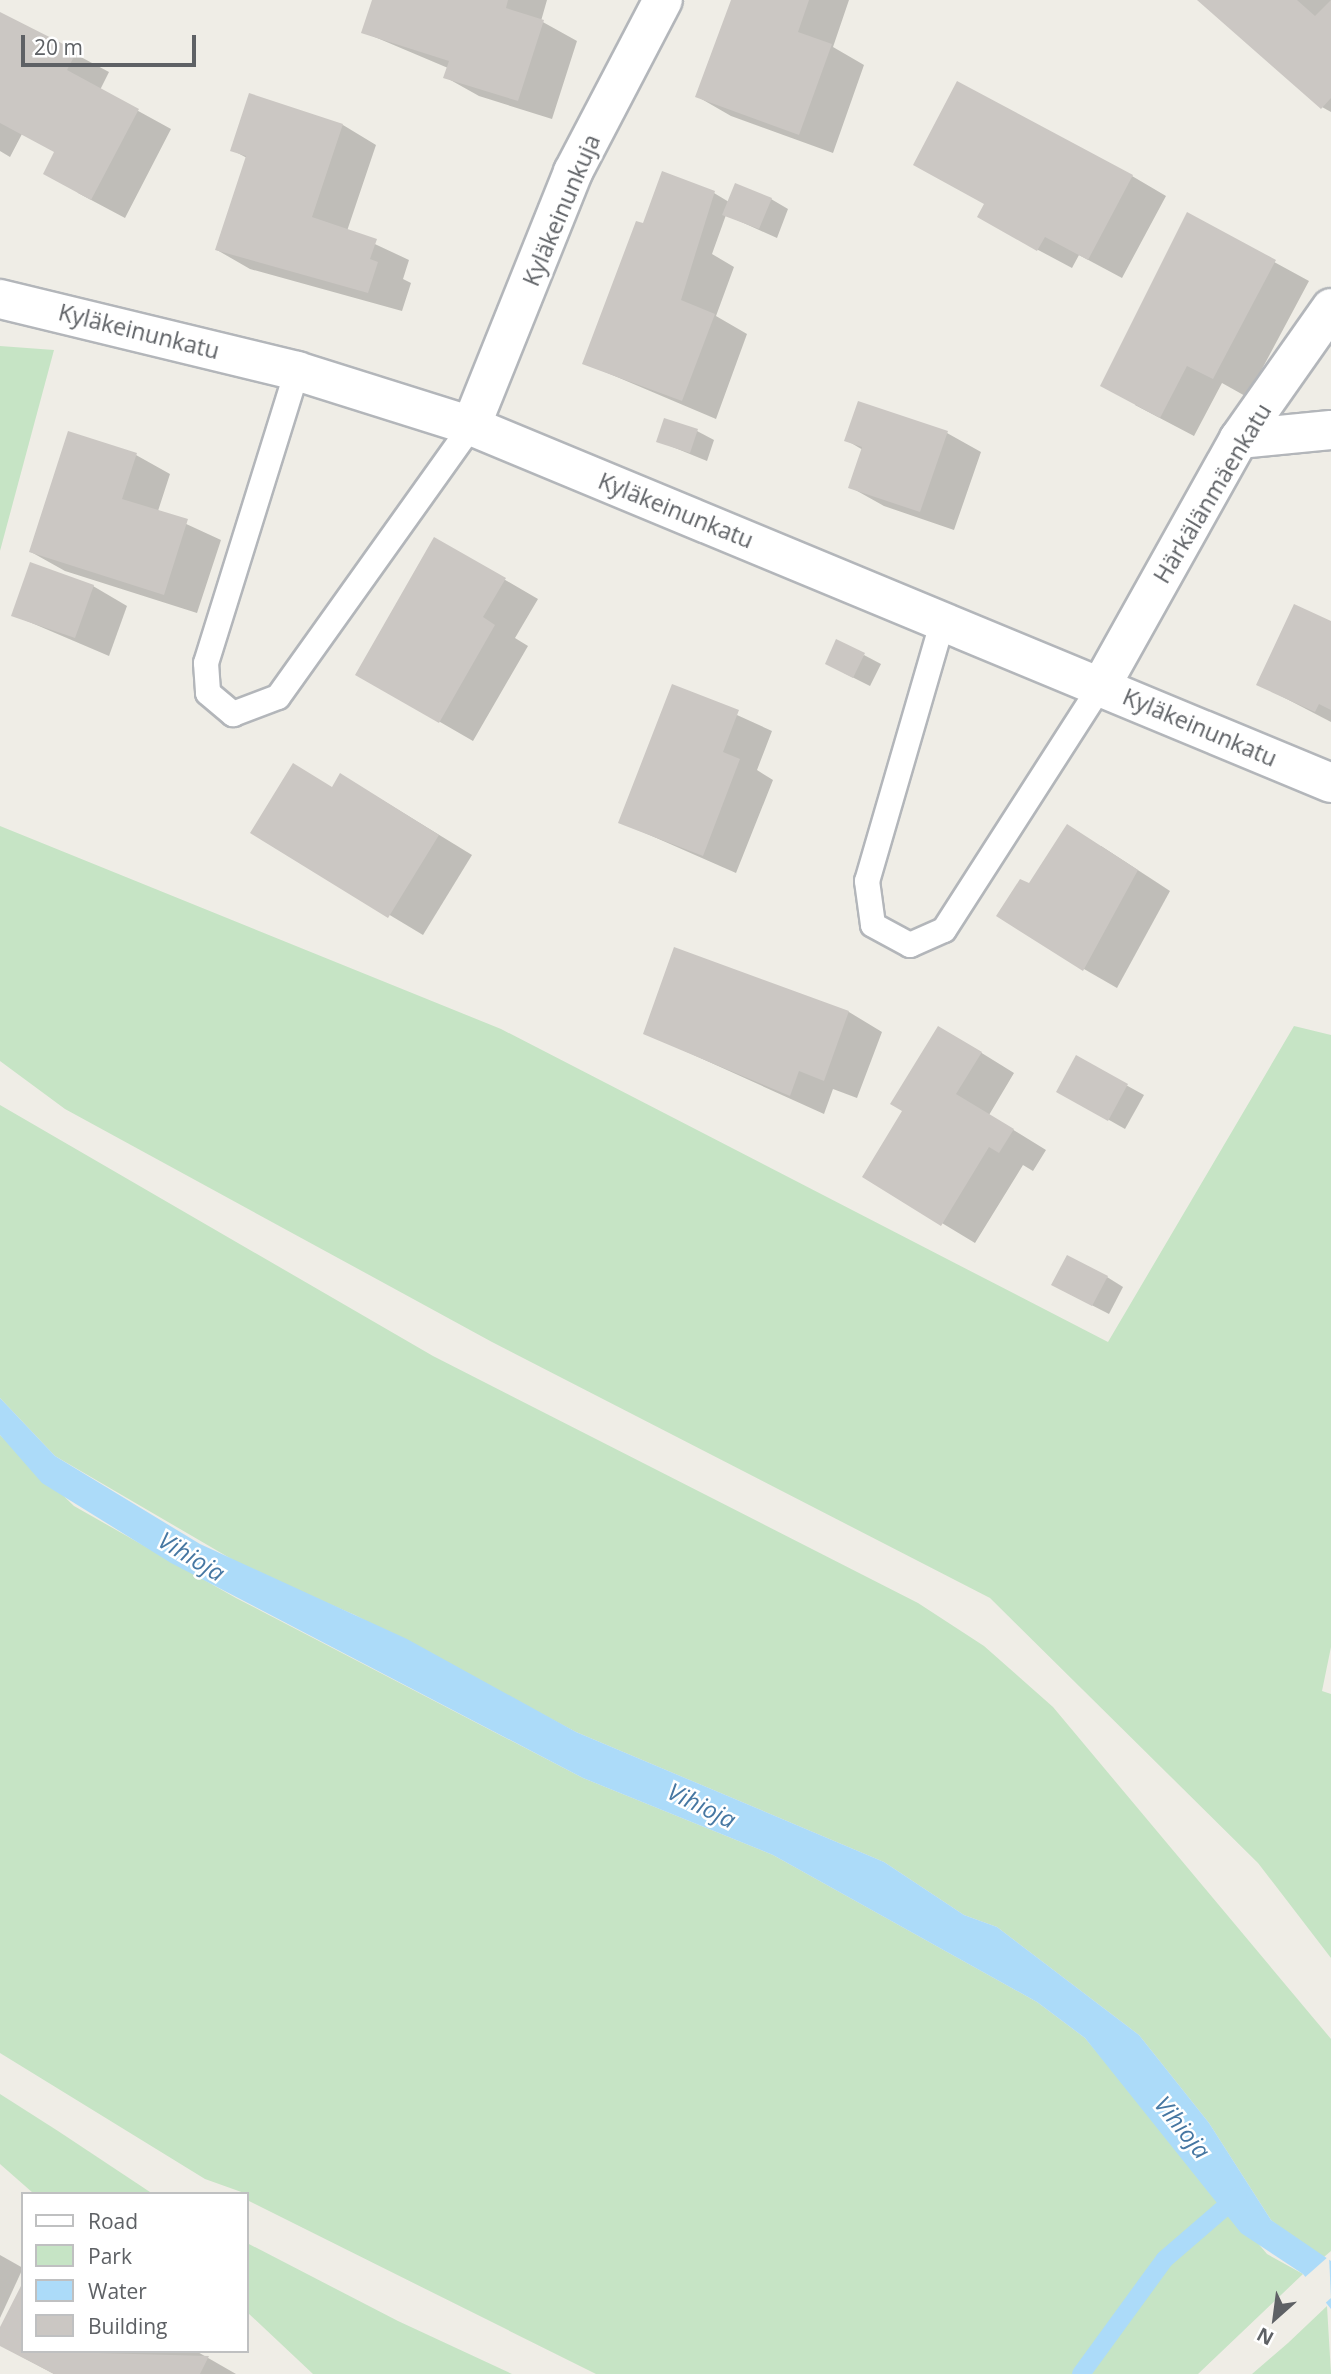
<!DOCTYPE html>
<meta charset="utf-8">
<style>
body{margin:0}
#map{position:relative;width:1331px;height:2374px;overflow:hidden;background:#efede6;font-family:"Open Sans",sans-serif}
div>[style]{position:absolute}
.green>*{inset:0;background:#c6e4c5}
.water>*{inset:0;background:#acdbf9}
.pier>*{inset:0;background:#efede6}
.shadow>*{inset:0;background:#0003}
.stream>*{height:18px;margin:-9px;padding:0 9px;transform-origin:9px;border-radius:9px;background:#acdbf9}
.building>*{inset:0;background:#cbc7c3}
.roads{filter:drop-shadow(2px 0 #b3b6ba) drop-shadow(-2px 0 #b3b6ba) drop-shadow(0 2px #b3b6ba) drop-shadow(0 -2px #b3b6ba)}
.lane>*{height:24px;margin:-12px;padding:0 12px;transform-origin:12px;border-radius:12px;background:#fff}
.street>*{height:38px;margin:-19px;padding:0 19px;transform-origin:19px;border-radius:19px;background:#fff}
span{translate:-50% -50%;white-space:nowrap;text-align:center;line-height:1.15;-webkit-text-stroke:5px #fff;paint-order:stroke}
.street-label{font-size:23px;color:#5e6165}
.water-label{font-size:24px;color:#4677a2;font-style:italic}
.legend{position:absolute;left:21px;top:2192px;width:228px;height:161px;box-sizing:border-box;background:#fff;border:2px solid #bfc0c1;margin:0;padding:9px 12px;list-style:none;font-size:21px;color:#5e6165}
.legend li{display:flex;align-items:center;gap:14px;height:35px}
.legend b{width:35px;border:2px solid #bfc0c1}
.north{position:absolute;left:1240px;top:2283px;width:70px;height:70px;-webkit-text-stroke:5px #fff;paint-order:stroke;rotate:208deg;font-size:19px;font-weight:700;line-height:28px;text-align:center;color:#5e6165}
.north::after{content:'';display:block;margin:auto;width:24px;height:32px;background:#5e6165;clip-path:polygon(50% 0,100% 100%,50% 72%,0 100%)}
.scale{position:absolute;left:21px;top:35px;width:175px;height:32px;box-sizing:border-box;border:4px solid #5e6165;border-top:0;padding-left:9px;font-size:21px;line-height:24px;white-space:nowrap;color:#5e6165;-webkit-text-stroke:5px #fff;paint-order:stroke}
</style>
<div id="map">
<div class="green">
<div style="clip-path:polygon(0 346px,54px 350px,0 551px)"></div>
<div style="clip-path:polygon(0 826px,501px 1029px,1108px 1342px,1294px 1026px,1331px 1035px,1331px 1647px,1322px 1691px,1331px 1694px,1331px 1958px,1258px 1863px,990px 1598px,492px 1342px,65px 1109px,0 1061px)"></div>
<div style="clip-path:polygon(0 1105px,433px 1356px,918px 1603px,984px 1646px,1053px 1707px,1331px 2039px,1331px 2251px,1324px 2257px,1310px 2251px,1271px 2220px,1209px 2123px,1139px 2035px,997px 1927px,964px 1915px,884px 1862px,576px 1732px,355px 1615px,252px 1571px,55px 1456px,0 1398px)"></div>
<div style="clip-path:polygon(0 1435px,74px 1506px,236px 1598px,583px 1778px,773px 1855px,1037px 2002px,1085px 2038px,1267px 2254px,1303px 2274px,1198px 2374px,596px 2374px,247px 2200px,247px 2194px,205px 2179px,0 2053px)"></div>
<div style="clip-path:polygon(0 2094px,58px 2131px,153px 2194px,33px 2193px,0 2164px)"></div>
<div style="clip-path:polygon(247px 2243px,398px 2321px,512px 2374px,313px 2374px,247px 2312px)"></div>
<div style="clip-path:polygon(1327px 2306px,1331px 2374px,1252px 2374px,1288px 2343px)"></div>
</div>
<div class="water">
<div style="clip-path:polygon(0 1398px,55px 1456px,200px 1544px,407px 1639px,576px 1732px,884px 1862px,964px 1915px,997px 1927px,1139px 2035px,1209px 2123px,1271px 2220px,1331px 2261px,1331px 2309px,1303px 2274px,1241px 2233px,1085px 2038px,1037px 2002px,773px 1855px,583px 1778px,171px 1563px,42px 1483px,0 1435px)"></div>
</div>
<div class="pier">
<div style="clip-path:polygon(1329px 2256px,1331px 2298px,1322px 2306px,1303px 2279px)"></div>
</div>
<div class="shadow">
<div style="clip-path:polygon(374px 0,547px 0,541px 21px,577px 41px,552px 119px,479px 96px,445px 77px,448px 68px,363px 32px)"></div>
<div style="clip-path:polygon(732px 0,849px 0,833px 47px,864px 65px,833px 153px,731px 116px,698px 97px)"></div>
<div style="clip-path:polygon(1200px 0,1331px 0,1331px 112px,1322px 107px)"></div>
<div style="clip-path:polygon(0 14px,109px 72px,100px 90px,171px 129px,125px 218px,78px 193px,56px 152px,22px 134px,10px 157px,0 151px)"></div>
<div style="clip-path:polygon(343px 125px,376px 145px,347px 231px,409px 260px,403px 279px,411px 283px,402px 311px,250px 269px,217px 250px,247px 158px,232px 150px)"></div>
<div style="clip-path:polygon(1132px 176px,1166px 196px,1122px 278px,1079px 255px,1072px 268px,1012px 236px)"></div>
<div style="clip-path:polygon(714px 193px,729px 202px,771px 199px,788px 209px,777px 238px,726px 215px,712px 254px,734px 267px,716px 316px,747px 334px,716px 419px,584px 363px,650px 228px)"></div>
<div style="clip-path:polygon(1188px 215px,1309px 281px,1247px 397px,1222px 383px,1194px 436px,1135px 405px)"></div>
<div style="clip-path:polygon(697px 431px,714px 440px,707px 461px,658px 441px)"></div>
<div style="clip-path:polygon(947px 433px,981px 452px,954px 530px,884px 506px,850px 487px,863px 450px,846px 440px)"></div>
<div style="clip-path:polygon(136px 455px,170px 474px,158px 511px,221px 540px,197px 613px,65px 571px,31px 552px)"></div>
<div style="clip-path:polygon(435px 539px,538px 599px,515px 638px,528px 646px,473px 741px,357px 674px)"></div>
<div style="clip-path:polygon(93px 586px,127px 606px,109px 656px,13px 615px)"></div>
<div style="clip-path:polygon(1331px 623px,1331px 722px,1258px 684px)"></div>
<div style="clip-path:polygon(864px 655px,881px 664px,870px 686px,844px 673px)"></div>
<div style="clip-path:polygon(673px 686px,772px 731px,757px 770px,773px 780px,736px 873px,620px 822px)"></div>
<div style="clip-path:polygon(374px 795px,472px 855px,423px 935px,253px 833px)"></div>
<div style="clip-path:polygon(1101px 846px,1170px 891px,1117px 988px,1084px 969px,1029px 886px)"></div>
<div style="clip-path:polygon(849px 1012px,882px 1032px,857px 1098px,833px 1089px,824px 1114px,645px 1033px)"></div>
<div style="clip-path:polygon(972px 1047px,1014px 1073px,989px 1115px,1046px 1150px,1033px 1171px,1023px 1165px,975px 1243px,864px 1176px)"></div>
<div style="clip-path:polygon(1077px 1058px,1144px 1095px,1125px 1129px,1058px 1091px)"></div>
<div style="clip-path:polygon(1107px 1277px,1123px 1287px,1109px 1314px,1070px 1294px)"></div>
<div style="clip-path:polygon(0 2255px,23px 2268px,0 2318px)"></div>
<div style="clip-path:polygon(0 2331px,23px 2351px,196px 2351px,236px 2374px,54px 2374px,0 2345px)"></div>
</div>
<div class="stream">
<div style="left:1081px;top:2374px;width:142px;rotate:-53.9deg"></div>
<div style="left:1165px;top:2259px;width:96px;rotate:-40.8deg"></div>
</div>
<div class="building">
<div style="clip-path:polygon(372px 0,508px 0,506px 8px,544px 20px,518px 101px,443px 78px,449px 61px,361px 33px)"></div>
<div style="clip-path:polygon(731px 0,809px 0,798px 32px,832px 44px,799px 135px,695px 97px)"></div>
<div style="clip-path:polygon(1197px 0,1297px 0,1315px 16px,1331px 0,1331px 98px,1321px 109px)"></div>
<div style="clip-path:polygon(0 12px,77px 51px,67px 70px,139px 109px,91px 200px,43px 174px,54px 152px,0 123px)"></div>
<div style="clip-path:polygon(957px 81px,1133px 175px,1088px 260px,1045px 237px,1037px 251px,977px 217px,984px 204px,913px 165px)"></div>
<div style="clip-path:polygon(249px 93px,343px 124px,312px 217px,377px 239px,370px 259px,378px 262px,368px 293px,215px 250px,246px 156px,230px 151px)"></div>
<div style="clip-path:polygon(662px 171px,715px 191px,681px 300px,715px 314px,682px 401px,582px 364px,636px 221px,643px 223px)"></div>
<div style="clip-path:polygon(735px 183px,772px 198px,759px 229px,722px 215px)"></div>
<div style="clip-path:polygon(1187px 212px,1276px 260px,1213px 379px,1187px 366px,1160px 418px,1100px 386px)"></div>
<div style="clip-path:polygon(858px 401px,948px 431px,920px 512px,848px 488px,862px 447px,844px 441px)"></div>
<div style="clip-path:polygon(664px 418px,698px 429px,690px 453px,656px 442px)"></div>
<div style="clip-path:polygon(68px 431px,137px 453px,122px 499px,188px 519px,164px 595px,29px 552px)"></div>
<div style="clip-path:polygon(434px 537px,506px 578px,483px 617px,495px 625px,439px 723px,355px 675px)"></div>
<div style="clip-path:polygon(30px 562px,94px 585px,75px 638px,11px 616px)"></div>
<div style="clip-path:polygon(1294px 604px,1331px 621px,1331px 710px,1319px 704px,1315px 712px,1256px 685px)"></div>
<div style="clip-path:polygon(836px 639px,865px 653px,853px 678px,825px 664px)"></div>
<div style="clip-path:polygon(672px 684px,739px 710px,723px 752px,740px 759px,703px 856px,618px 823px)"></div>
<div style="clip-path:polygon(293px 763px,332px 787px,340px 773px,439px 835px,388px 918px,250px 833px)"></div>
<div style="clip-path:polygon(1067px 824px,1138px 870px,1083px 971px,996px 916px,1020px 879px,1029px 883px)"></div>
<div style="clip-path:polygon(674px 947px,849px 1011px,824px 1081px,799px 1071px,790px 1096px,643px 1034px)"></div>
<div style="clip-path:polygon(938px 1026px,982px 1052px,956px 1094px,1014px 1129px,999px 1153px,989px 1147px,941px 1226px,862px 1177px,902px 1111px,890px 1104px)"></div>
<div style="clip-path:polygon(1076px 1055px,1128px 1084px,1108px 1121px,1056px 1092px)"></div>
<div style="clip-path:polygon(1067px 1255px,1108px 1276px,1092px 1306px,1051px 1285px)"></div>
<div style="clip-path:polygon(23px 2282px,23px 2351px,209px 2356px,200px 2374px,54px 2374px,0 2346px,0 2327px)"></div>
</div>
<div class="roads">
<div class="lane">
<div style="left:297px;top:371px;width:306px;rotate:107.3deg"></div>
<div style="left:206px;top:663px;width:30px;rotate:86deg"></div>
<div style="left:208px;top:693px;width:33px;rotate:40deg"></div>
<div style="left:233px;top:714px;width:48px;rotate:-20.7deg"></div>
<div style="left:278px;top:697px;width:333px;rotate:-54.5deg"></div>
<div style="left:943px;top:620px;width:272px;rotate:106.2deg"></div>
<div style="left:867px;top:881px;width:44px;rotate:82.2deg"></div>
<div style="left:873px;top:925px;width:42px;rotate:28.4deg"></div>
<div style="left:910px;top:945px;width:37px;rotate:-24deg"></div>
<div style="left:944px;top:930px;width:292px;rotate:-57.3deg"></div>
</div>
<div class="street">
<div style="left:0;top:299px;width:306px;rotate:13.6deg"></div>
<div style="left:297px;top:371px;width:182px;rotate:17.5deg"></div>
<div style="left:471px;top:426px;width:931px;rotate:22.54deg"></div>
<div style="left:471px;top:426px;width:274px;rotate:-68.1deg"></div>
<div style="left:573px;top:172px;width:194px;rotate:-62.4deg"></div>
<div style="left:1239px;top:439px;width:92px;rotate:-5.6deg"></div>
<div style="left:1102px;top:684px;width:281px;rotate:-60.8deg"></div>
<div style="left:1239px;top:439px;width:160px;rotate:-54.9deg"></div>
</div>
</div>
<div class="street-label">
<span style="left:561px;top:210px;rotate:-67deg">Kyläkeinunkuja</span>
<span style="left:139px;top:331px;rotate:14deg">Kyläkeinunkatu</span>
<span style="left:1212px;top:493px;rotate:-59deg">Härkälänmäenkatu</span>
<span style="left:676px;top:510px;rotate:22deg">Kyläkeinunkatu</span>
<span style="left:1200px;top:727px;rotate:23deg">Kyläkeinunkatu</span>
</div>
<div class="water-label">
<span style="left:192px;top:1556px;rotate:31deg">Vihioja</span>
<span style="left:702px;top:1805px;rotate:26deg">Vihioja</span>
<span style="left:1183px;top:2127px;rotate:51deg">Vihioja</span>
</div>
<ul class="legend">
<li><b style="height:9px;background:#fff"></b>Road</li>
<li><b style="height:19px;background:#c6e4c5"></b>Park</li>
<li><b style="height:19px;background:#acdbf9"></b>Water</li>
<li><b style="height:19px;background:#cbc7c3"></b>Building</li>
</ul>
<div class="north">N</div>
<div class="scale">20 m</div>
</div>
